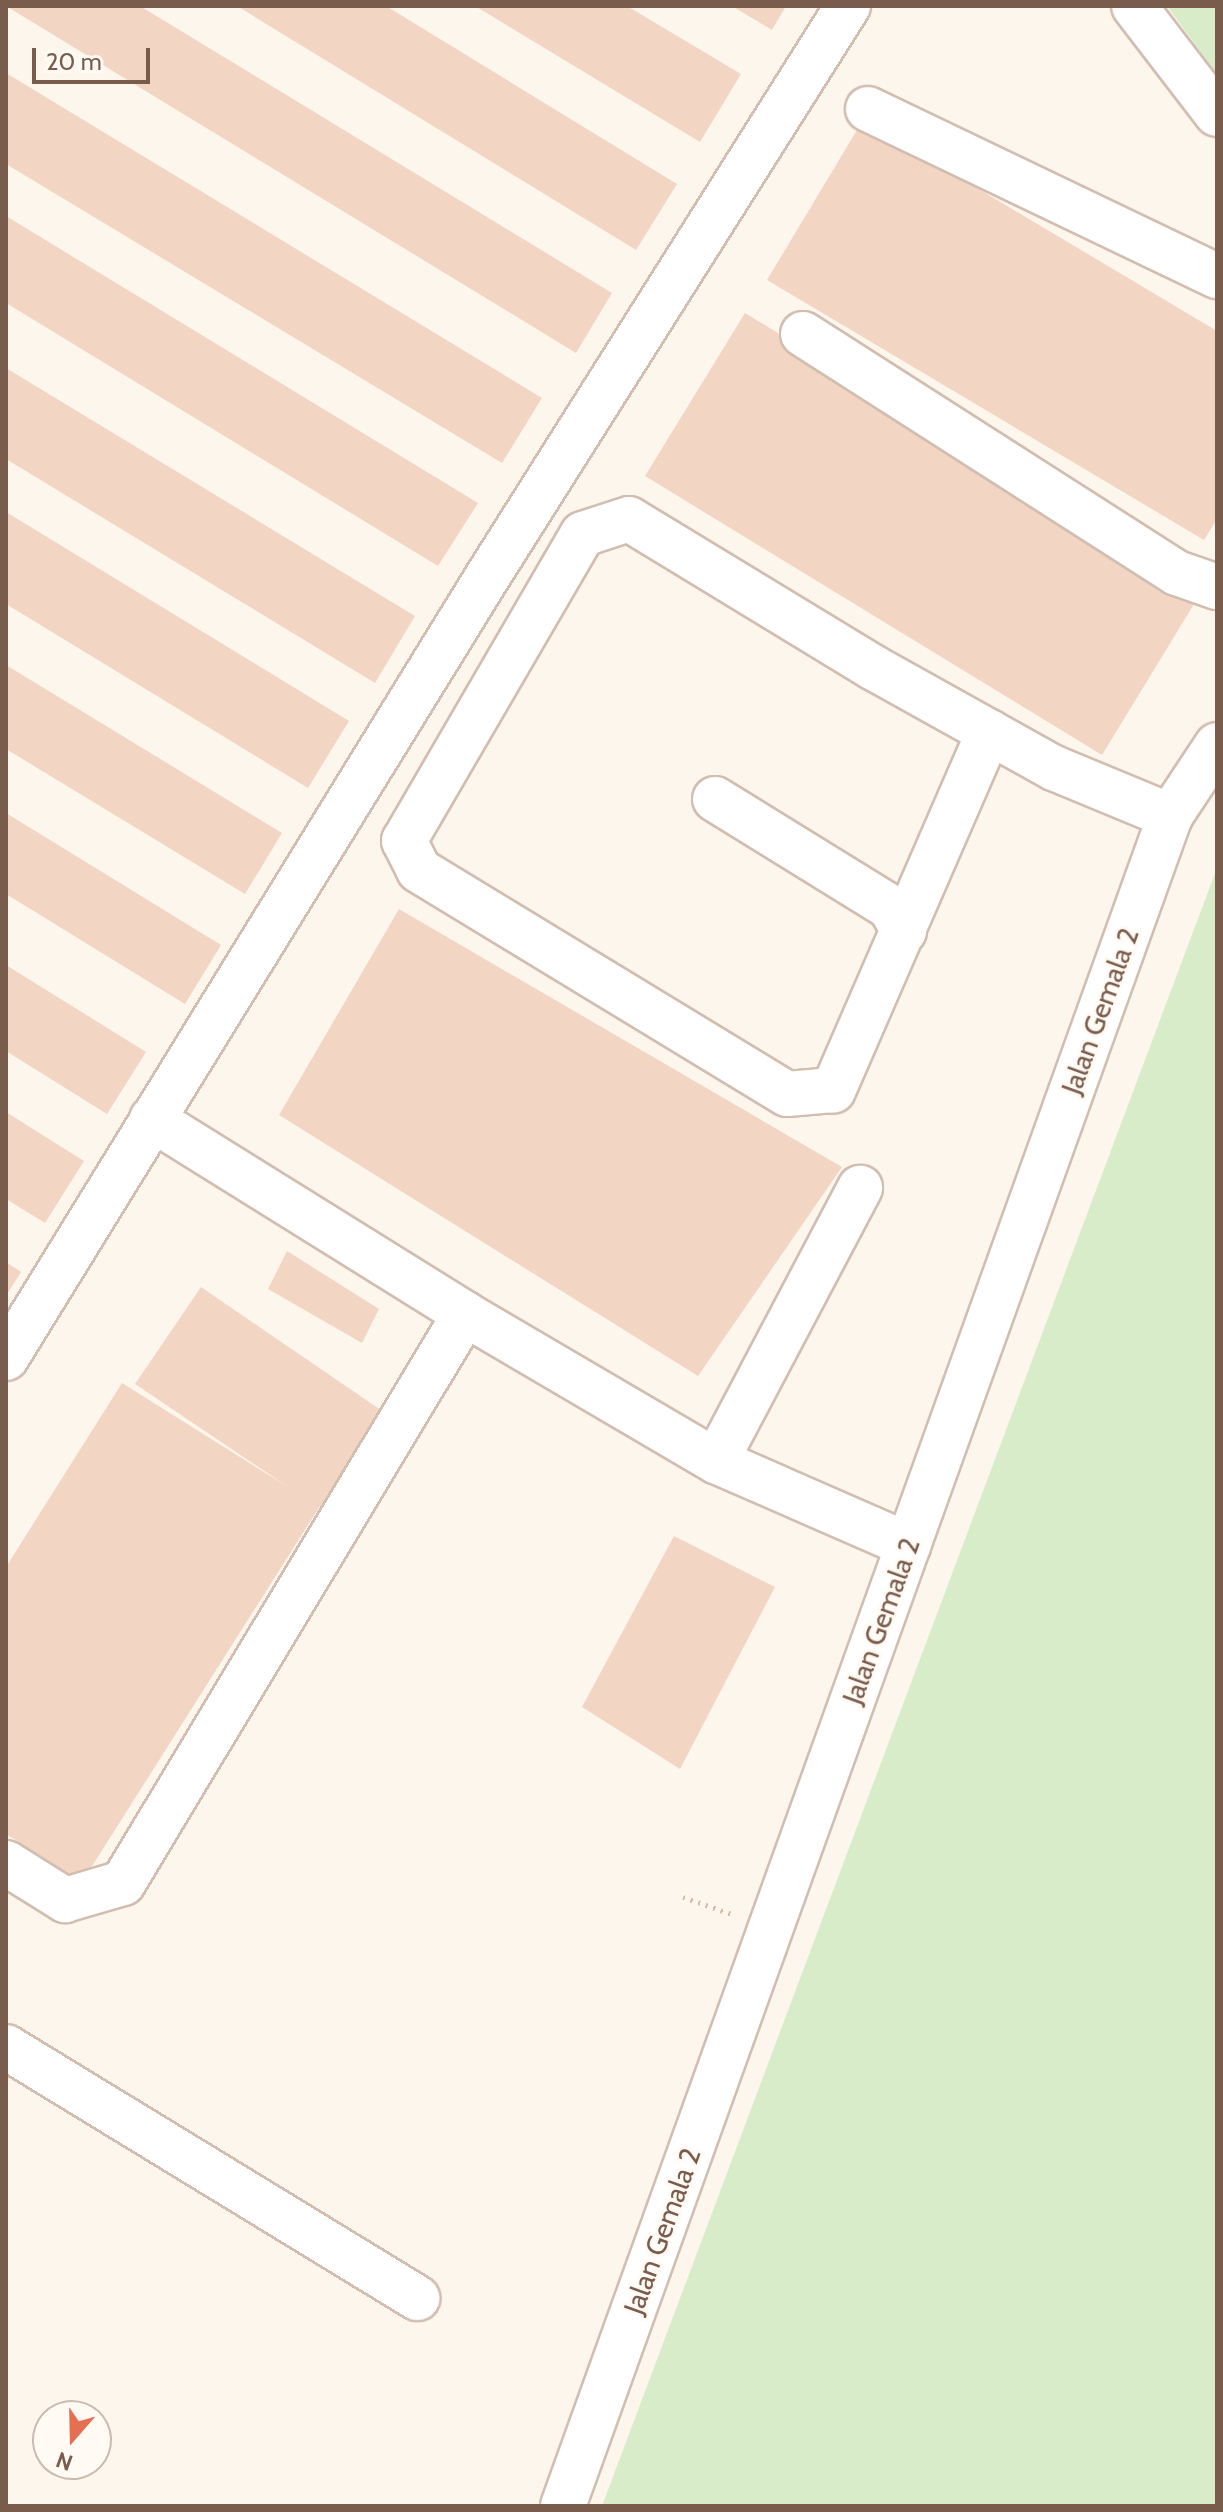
<!DOCTYPE html>
<style>
body{margin:0}
#map{position:relative;width:1223px;height:2512px;overflow:hidden;background:#fdf6ec;font-family:Cabin,sans-serif}
div>[style]{position:absolute}
.green>*{inset:0;background:#d8ecc9}
.building>*{inset:0;background:#f3d5c3}
.path>*{height:5px;margin-top:-2.5px;transform-origin:0;background:repeating-linear-gradient(90deg,#d9b8a5 0 2px,transparent 0 8px)}
.roads{filter:drop-shadow(2px 0 #d1beb0) drop-shadow(-2px 0 #d1beb0) drop-shadow(0 2px #d1beb0) drop-shadow(0 -2px #d1beb0)}
.minor>*{height:44px;margin:-22px;padding:0 22px;transform-origin:22px;border-radius:22px;background:#fff}
span{translate:-50% -50%;white-space:nowrap;text-align:center;line-height:1.15;-webkit-text-stroke:6px #fffaf3;paint-order:stroke}
.street-label{font-size:28px;color:#7a5c4d}
.frame{position:absolute;inset:0;border:8px solid #7a5c4d;pointer-events:none}
.north{position:absolute;left:32px;top:2400px;width:80px;height:80px;box-sizing:border-box;background:#fffaf3;border:2px solid #cabbb1;border-radius:50%;rotate:200deg;font-size:22px;font-weight:700;line-height:32px;text-align:center;color:#7a5c4d}
.north::after{content:'';display:block;margin:auto;width:28px;height:36px;background:#e76f51;clip-path:polygon(50% 0,100% 100%,50% 72%,0 100%)}
.scale{position:absolute;left:32px;top:48px;width:118px;height:36px;box-sizing:border-box;border:4px solid #7a5c4d;border-top:0;padding-left:10px;font-size:24px;line-height:28px;white-space:nowrap;color:#7a5c4d;-webkit-text-stroke:6px #fffaf3;paint-order:stroke}
</style>
<div id="map">
<div class="green">
<div style="clip-path:polygon(1167px 6px,1217px 6px,1217px 74px)"></div>
<div style="clip-path:polygon(1217px 868px,1217px 2506px,602px 2506px)"></div>
</div>
<div class="building">
<div style="clip-path:polygon(6px 6px,140px 6px,612px 293px,576px 353px)"></div>
<div style="clip-path:polygon(237px 6px,386px 6px,677px 184px,636px 250px)"></div>
<div style="clip-path:polygon(475px 6px,627px 6px,741px 74px,700px 142px)"></div>
<div style="clip-path:polygon(732px 6px,786px 6px,772px 30px)"></div>
<div style="clip-path:polygon(6px 73px,542px 398px,502px 463px,6px 164px)"></div>
<div style="clip-path:polygon(863px 120px,1217px 331px,1217px 519px,1204px 540px,767px 280px)"></div>
<div style="clip-path:polygon(6px 216px,478px 503px,438px 566px,6px 303px)"></div>
<div style="clip-path:polygon(745px 313px,1202px 591px,1102px 755px,645px 476px)"></div>
<div style="clip-path:polygon(6px 368px,415px 616px,375px 683px,6px 459px)"></div>
<div style="clip-path:polygon(6px 512px,349px 721px,308px 788px,6px 604px)"></div>
<div style="clip-path:polygon(6px 665px,282px 833px,245px 894px,6px 749px)"></div>
<div style="clip-path:polygon(6px 813px,221px 945px,185px 1004px,6px 894px)"></div>
<div style="clip-path:polygon(399px 909px,842px 1167px,698px 1376px,279px 1115px)"></div>
<div style="clip-path:polygon(6px 965px,146px 1052px,107px 1114px,6px 1051px)"></div>
<div style="clip-path:polygon(6px 1112px,84px 1161px,45px 1223px,6px 1199px)"></div>
<div style="clip-path:polygon(287px 1251px,379px 1309px,362px 1343px,268px 1289px)"></div>
<div style="clip-path:polygon(6px 1262px,21px 1272px,6px 1296px)"></div>
<div style="clip-path:polygon(201px 1287px,388px 1415px,331px 1513px,320px 1506px,82px 1882px,6px 1834px,6px 1567px,122px 1383px,288px 1487px,135px 1384px)"></div>
<div style="clip-path:polygon(674px 1536px,775px 1587px,680px 1769px,582px 1707px)"></div>
</div>
<div class="path">
<div style="left:683px;top:1897px;width:52px;rotate:19.1deg"></div>
</div>
<div class="roads">
<div class="minor">
<div style="left:1134px;top:6px;width:136px;rotate:52.5deg"></div>
<div style="left:868px;top:109px;width:387px;rotate:25.6deg"></div>
<div style="left:803px;top:334px;width:444px;rotate:32.6deg"></div>
<div style="left:1177px;top:573px;width:42px;rotate:19.3deg"></div>
<div style="left:989px;top:732px;width:391px;rotate:113.5deg"></div>
<div style="left:833px;top:1090px;width:46px;rotate:175deg"></div>
<div style="left:787px;top:1094px;width:431px;rotate:-148.7deg"></div>
<div style="left:419px;top:870px;width:33px;rotate:-117deg"></div>
<div style="left:404px;top:841px;width:355px;rotate:-59.8deg"></div>
<div style="left:583px;top:534px;width:48px;rotate:-18.1deg"></div>
<div style="left:629px;top:519px;width:287px;rotate:31.3deg"></div>
<div style="left:874px;top:668px;width:206px;rotate:29.1deg"></div>
<div style="left:1054px;top:768px;width:126px;rotate:22.5deg"></div>
<div style="left:715px;top:799px;width:206px;rotate:31.7deg"></div>
<div style="left:890px;top:907px;width:28px;rotate:60deg"></div>
<div style="left:152px;top:1119px;width:369px;rotate:31.9deg"></div>
<div style="left:465px;top:1314px;width:291px;rotate:30.4deg"></div>
<div style="left:716px;top:1461px;width:210px;rotate:23.6deg"></div>
<div style="left:6px;top:1358px;width:915px;rotate:-58.36deg"></div>
<div style="left:486px;top:579px;width:678px;rotate:-57.72deg"></div>
<div style="left:716px;top:1461px;width:309px;rotate:-62.2deg"></div>
<div style="left:6px;top:1863px;width:70px;rotate:32.1deg"></div>
<div style="left:65px;top:1900px;width:60px;rotate:-16.3deg"></div>
<div style="left:123px;top:1883px;width:664px;rotate:-58.99deg"></div>
<div style="left:6px;top:2047px;width:482px;rotate:31.4deg"></div>
<div style="left:563px;top:2506px;width:1796px;rotate:-70.24deg"></div>
<div style="left:1170px;top:816px;width:85px;rotate:-56.5deg"></div>
</div>
</div>
<div class="street-label">
<span style="left:1100px;top:1011px;rotate:-70deg">Jalan Gemala 2</span>
<span style="left:881px;top:1621px;rotate:-70deg">Jalan Gemala 2</span>
<span style="left:662px;top:2231px;rotate:-70deg">Jalan Gemala 2</span>
</div>
<div class="frame"></div>
<div class="north">N</div>
<div class="scale">20 m</div>
</div>
